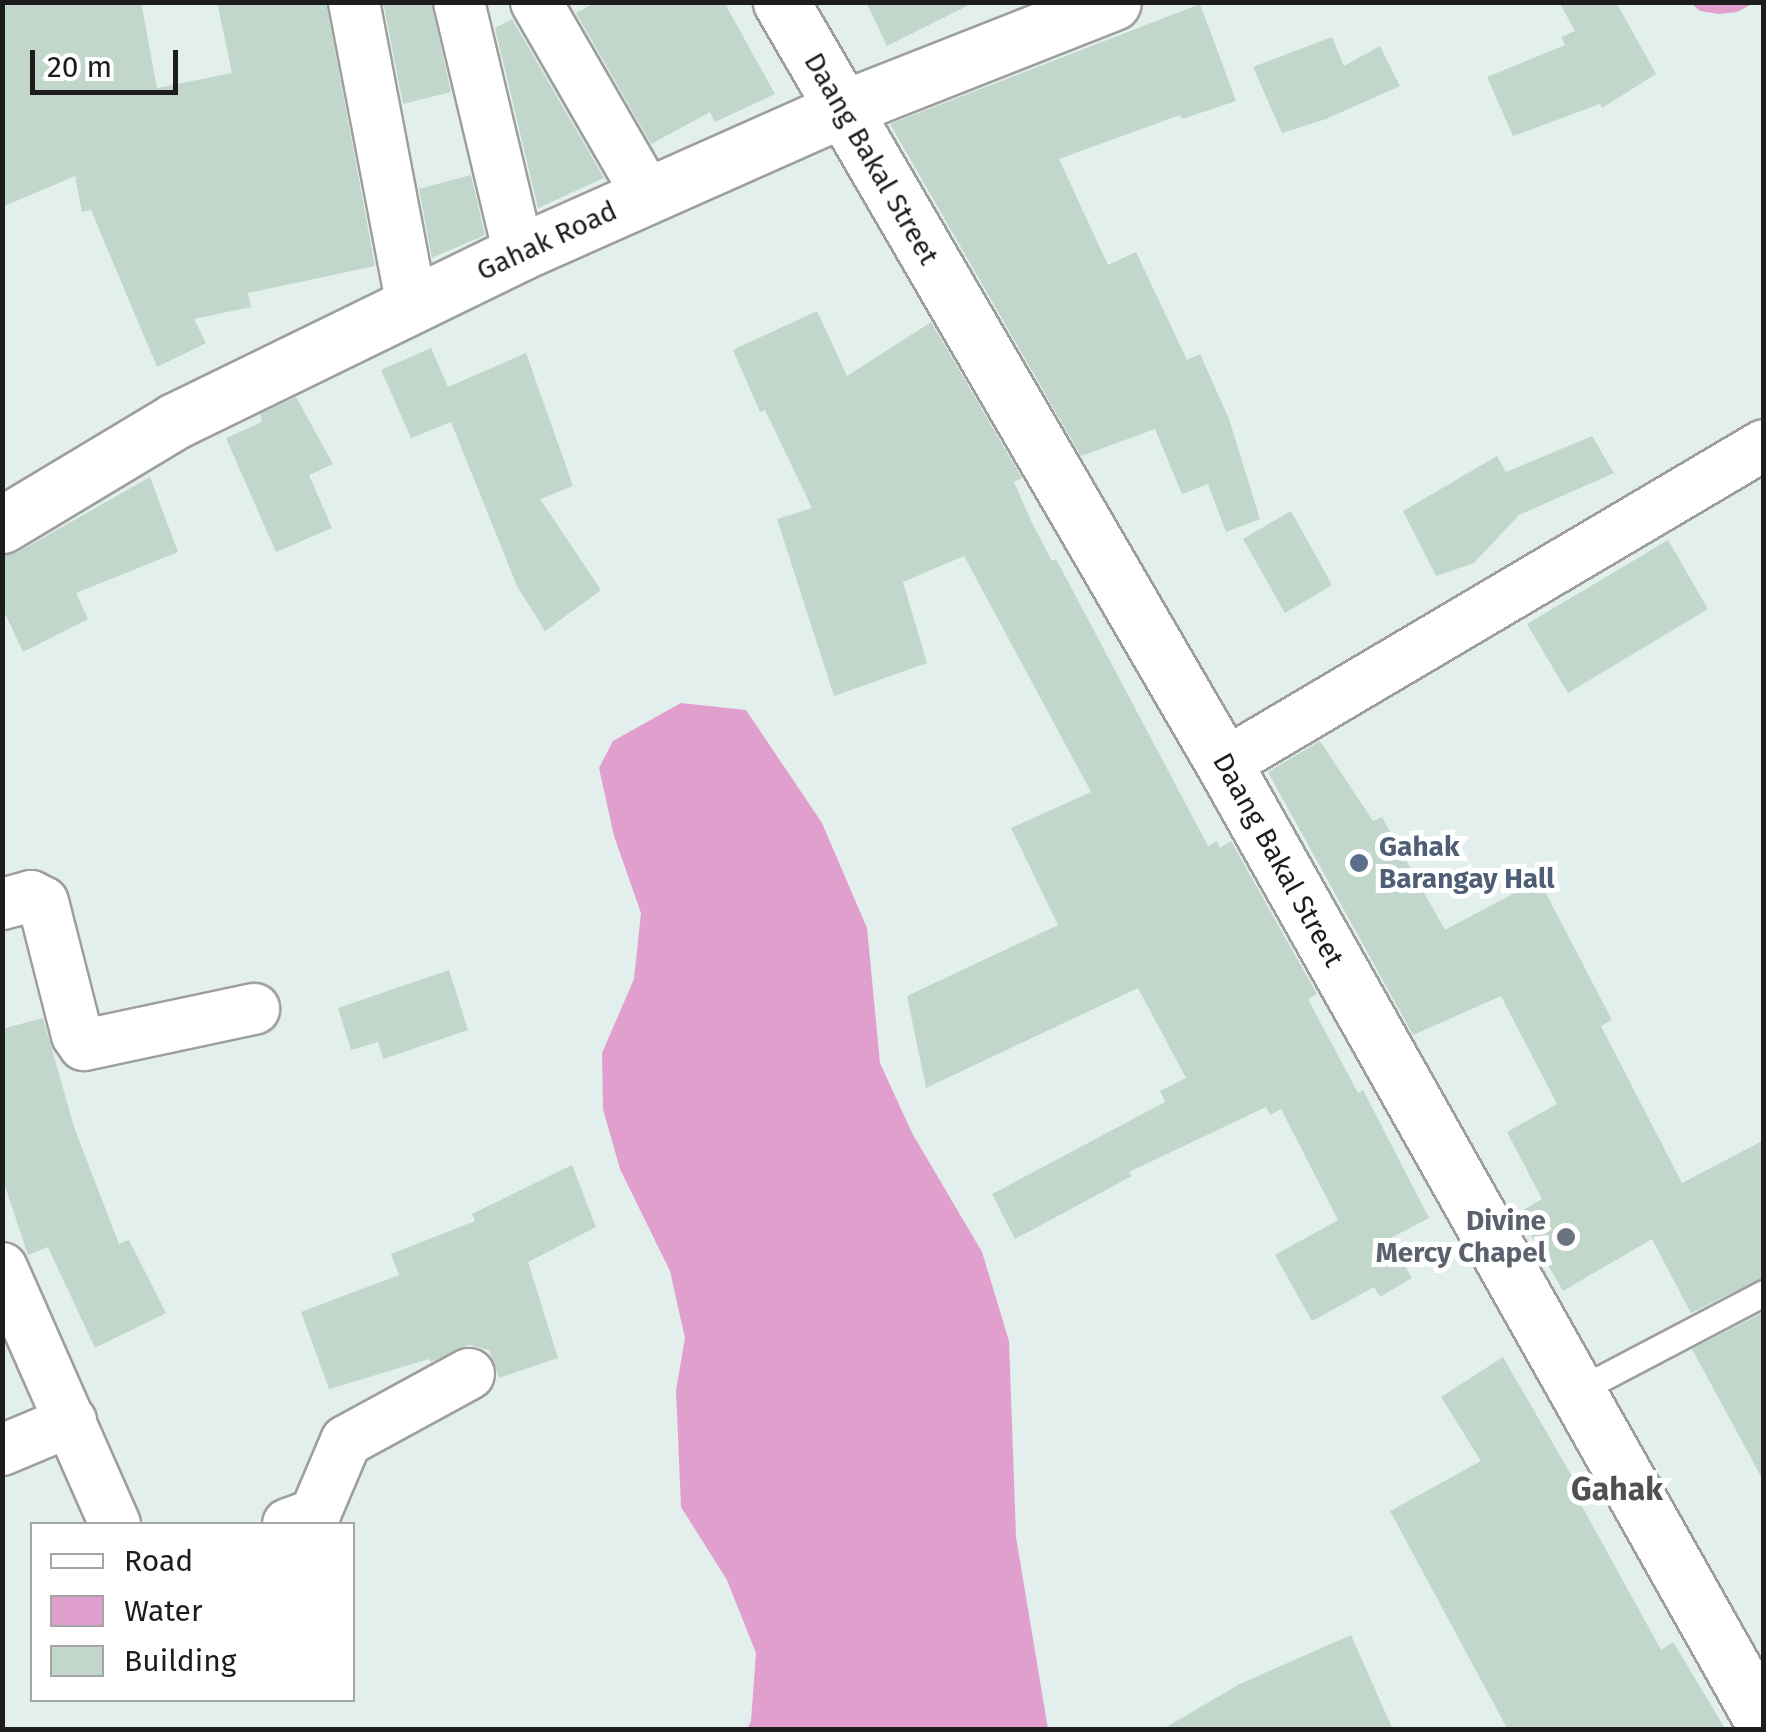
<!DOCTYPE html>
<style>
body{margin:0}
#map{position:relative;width:1766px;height:1732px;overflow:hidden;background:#e2efec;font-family:"Fira Sans",sans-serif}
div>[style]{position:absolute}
.water>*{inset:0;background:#e19fce}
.building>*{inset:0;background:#c2d7cc}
.roads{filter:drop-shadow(2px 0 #9e9e9e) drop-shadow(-2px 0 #9e9e9e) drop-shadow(0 2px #9e9e9e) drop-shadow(0 -2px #9e9e9e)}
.service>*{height:25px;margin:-12.5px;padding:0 12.5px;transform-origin:12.5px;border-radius:12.5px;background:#fff}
.minor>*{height:50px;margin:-25px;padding:0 25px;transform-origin:25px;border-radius:25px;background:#fff}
.tertiary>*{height:55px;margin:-27.5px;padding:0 27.5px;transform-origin:27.5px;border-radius:27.5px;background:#fff}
.dots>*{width:28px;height:28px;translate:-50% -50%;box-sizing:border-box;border:5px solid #fff;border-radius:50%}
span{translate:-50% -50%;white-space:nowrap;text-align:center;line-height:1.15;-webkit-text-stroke:10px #fff;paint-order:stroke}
.street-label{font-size:28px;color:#1d1d1d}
.service-label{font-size:28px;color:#4e5e75;font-weight:700}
.left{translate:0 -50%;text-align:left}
.worship-label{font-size:28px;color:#5b616d;font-weight:700}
.right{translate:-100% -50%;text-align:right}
.quarter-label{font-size:32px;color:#505050;font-weight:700}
.frame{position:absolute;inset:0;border:5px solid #1d1d1d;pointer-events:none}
.legend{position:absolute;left:30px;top:1522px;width:325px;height:180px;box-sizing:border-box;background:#fff;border:2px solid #a5a5a5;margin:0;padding:12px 18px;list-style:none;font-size:30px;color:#1d1d1d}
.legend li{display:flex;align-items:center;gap:20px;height:50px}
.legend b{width:50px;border:2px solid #a5a5a5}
.scale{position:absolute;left:30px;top:50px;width:148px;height:45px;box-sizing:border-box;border:5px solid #1d1d1d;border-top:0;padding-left:12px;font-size:30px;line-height:35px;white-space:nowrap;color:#1d1d1d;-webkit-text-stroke:8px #fff;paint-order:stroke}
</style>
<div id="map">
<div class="water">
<div style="clip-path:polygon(1691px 3px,1754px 3px,1737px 12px,1719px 14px,1700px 11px)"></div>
<div style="clip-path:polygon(681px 703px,746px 710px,822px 823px,867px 928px,880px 1063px,912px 1133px,982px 1252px,1009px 1341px,1016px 1537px,1048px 1729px,747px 1729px,751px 1721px,756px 1653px,727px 1580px,681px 1507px,676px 1390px,685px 1338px,670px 1271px,620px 1169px,603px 1109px,602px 1053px,634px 979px,641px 913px,614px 836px,599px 768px,613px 741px)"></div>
</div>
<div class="building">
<div style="clip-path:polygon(2px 2px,141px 2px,157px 88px,232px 73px,217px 2px,326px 2px,375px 266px,248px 293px,251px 307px,194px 319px,206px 343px,157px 367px,91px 210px,82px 212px,75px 176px,2px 207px)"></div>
<div style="clip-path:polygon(383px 2px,431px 2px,451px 92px,403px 104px)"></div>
<div style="clip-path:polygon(596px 2px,724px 2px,775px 94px,715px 122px,710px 112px,651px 144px,576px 13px)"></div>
<div style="clip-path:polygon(866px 2px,975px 2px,887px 46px)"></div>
<div style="clip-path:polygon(1559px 2px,1616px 2px,1656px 74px,1602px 108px,1600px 104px,1513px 136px,1487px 77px,1565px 45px,1561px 37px,1575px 31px)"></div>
<div style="clip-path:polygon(1200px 4px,1236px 101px,1182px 119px,1180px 115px,1059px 159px,1108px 265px,1136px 252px,1187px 360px,1200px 354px,1229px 419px,1260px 519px,1226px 532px,1208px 484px,1182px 494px,1155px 429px,1081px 456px,890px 124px)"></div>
<div style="clip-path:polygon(512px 19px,604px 178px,538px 208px,495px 28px)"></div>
<div style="clip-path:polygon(1332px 37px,1344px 66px,1380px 46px,1400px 86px,1326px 119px,1282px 133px,1253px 67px)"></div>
<div style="clip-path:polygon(471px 175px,485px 235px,432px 258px,419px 189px)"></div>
<div style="clip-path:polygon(817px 311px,847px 376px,931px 322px,1022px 478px,1014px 482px,1032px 523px,1052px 561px,1056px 559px,1208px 846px,1217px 841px,1220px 848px,1231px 841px,1317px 994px,1308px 999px,1358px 1093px,1363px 1090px,1429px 1218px,1389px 1239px,1412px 1278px,1380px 1297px,1374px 1287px,1312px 1321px,1275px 1255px,1338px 1220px,1281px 1109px,1270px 1115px,1266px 1107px,1129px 1172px,1132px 1176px,1015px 1239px,992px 1194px,1165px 1102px,1160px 1091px,1186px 1078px,1138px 988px,926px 1088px,907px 996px,1058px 925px,1011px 828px,1091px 792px,964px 556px,903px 582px,927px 663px,834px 696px,777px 519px,812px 508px,765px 410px,760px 412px,733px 350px)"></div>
<div style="clip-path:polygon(431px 348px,448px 387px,526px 353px,573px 486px,540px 499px,601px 590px,545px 631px,517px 586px,451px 422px,411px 438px,381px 370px)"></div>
<div style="clip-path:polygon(296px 397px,333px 464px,309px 475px,332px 528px,276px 552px,226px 438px,262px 422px,260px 414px)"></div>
<div style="clip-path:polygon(1592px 436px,1614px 473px,1519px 515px,1474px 563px,1436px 576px,1403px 511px,1497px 456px,1506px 472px)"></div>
<div style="clip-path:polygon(150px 477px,178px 552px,76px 593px,88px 619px,23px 652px,2px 607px,2px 556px,18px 552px)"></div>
<div style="clip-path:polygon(1291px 511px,1332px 585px,1285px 613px,1243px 539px)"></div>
<div style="clip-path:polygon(1668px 540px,1708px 609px,1568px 693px,1527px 624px)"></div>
<div style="clip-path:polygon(1320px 741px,1373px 821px,1382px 817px,1445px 930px,1539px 880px,1612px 1020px,1601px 1026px,1682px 1183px,1764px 1140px,1764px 1277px,1691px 1313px,1652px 1239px,1563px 1291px,1518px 1213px,1542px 1199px,1507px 1132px,1557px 1104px,1501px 996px,1413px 1035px,1268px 772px)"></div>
<div style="clip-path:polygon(449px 970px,468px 1030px,383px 1059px,378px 1042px,351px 1050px,338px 1008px)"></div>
<div style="clip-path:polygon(43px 1018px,74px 1127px,119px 1244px,129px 1240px,166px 1313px,95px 1348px,48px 1247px,28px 1255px,2px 1177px,2px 1029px)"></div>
<div style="clip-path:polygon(572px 1165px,596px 1227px,528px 1262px,558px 1358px,499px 1378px,489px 1350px,469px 1345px,431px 1362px,429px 1359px,329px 1389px,301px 1312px,399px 1275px,391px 1254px,475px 1221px,472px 1214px)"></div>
<div style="clip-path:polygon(1764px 1312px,1764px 1482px,1692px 1349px)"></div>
<div style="clip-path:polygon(1503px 1357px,1577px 1485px,1572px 1488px,1661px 1650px,1673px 1642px,1726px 1730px,1508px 1730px,1390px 1511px,1481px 1461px,1441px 1397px)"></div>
<div style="clip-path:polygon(1351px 1635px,1393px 1730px,1161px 1730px,1240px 1684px)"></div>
</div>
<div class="roads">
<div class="service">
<div style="left:1577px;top:1391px;width:211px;rotate:-27.7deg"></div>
</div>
<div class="minor">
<div style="left:354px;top:2px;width:309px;rotate:79.2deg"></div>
<div style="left:459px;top:2px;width:258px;rotate:76.6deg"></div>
<div style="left:536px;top:2px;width:222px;rotate:60deg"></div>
<div style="left:1224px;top:764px;width:627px;rotate:-30.57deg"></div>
<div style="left:2px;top:904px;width:30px;rotate:-15deg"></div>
<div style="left:31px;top:896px;width:13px;rotate:27deg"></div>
<div style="left:43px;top:902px;width:137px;rotate:75.7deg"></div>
<div style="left:77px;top:1035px;width:12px;rotate:55deg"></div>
<div style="left:84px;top:1045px;width:174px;rotate:-12deg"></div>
<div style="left:2px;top:1268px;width:280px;rotate:66.2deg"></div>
<div style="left:2px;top:1450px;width:75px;rotate:-22.8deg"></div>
<div style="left:288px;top:1524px;width:29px;rotate:-20deg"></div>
<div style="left:315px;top:1514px;width:79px;rotate:-67deg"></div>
<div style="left:346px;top:1441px;width:140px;rotate:-28.6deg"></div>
</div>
<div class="tertiary">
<div style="left:781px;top:2px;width:881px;rotate:59.83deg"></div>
<div style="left:1224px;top:764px;width:1101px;rotate:60.62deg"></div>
<div style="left:2px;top:525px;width:202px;rotate:-31deg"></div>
<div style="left:175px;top:421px;width:383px;rotate:-26deg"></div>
<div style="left:519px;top:253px;width:354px;rotate:-24deg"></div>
<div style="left:842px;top:109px;width:291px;rotate:-21.5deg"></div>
</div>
</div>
<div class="dots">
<div style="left:1359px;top:863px;background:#5c6f8a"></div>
<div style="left:1566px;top:1237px;background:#6b7280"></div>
</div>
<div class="street-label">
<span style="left:871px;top:159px;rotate:60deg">Daang Bakal Street</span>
<span style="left:547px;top:241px;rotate:-25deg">Gahak Road</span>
<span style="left:1278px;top:860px;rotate:61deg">Daang Bakal Street</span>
</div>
<div class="service-label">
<span class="left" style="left:1379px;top:863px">Gahak<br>Barangay Hall</span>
</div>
<div class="worship-label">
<span class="right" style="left:1546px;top:1237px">Divine<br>Mercy Chapel</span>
</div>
<div class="quarter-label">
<span style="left:1617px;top:1489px">Gahak</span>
</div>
<div class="frame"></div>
<ul class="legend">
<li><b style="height:12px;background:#fff"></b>Road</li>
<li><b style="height:28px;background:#e19fce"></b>Water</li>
<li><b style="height:28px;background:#c2d7cc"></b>Building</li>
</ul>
<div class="scale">20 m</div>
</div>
